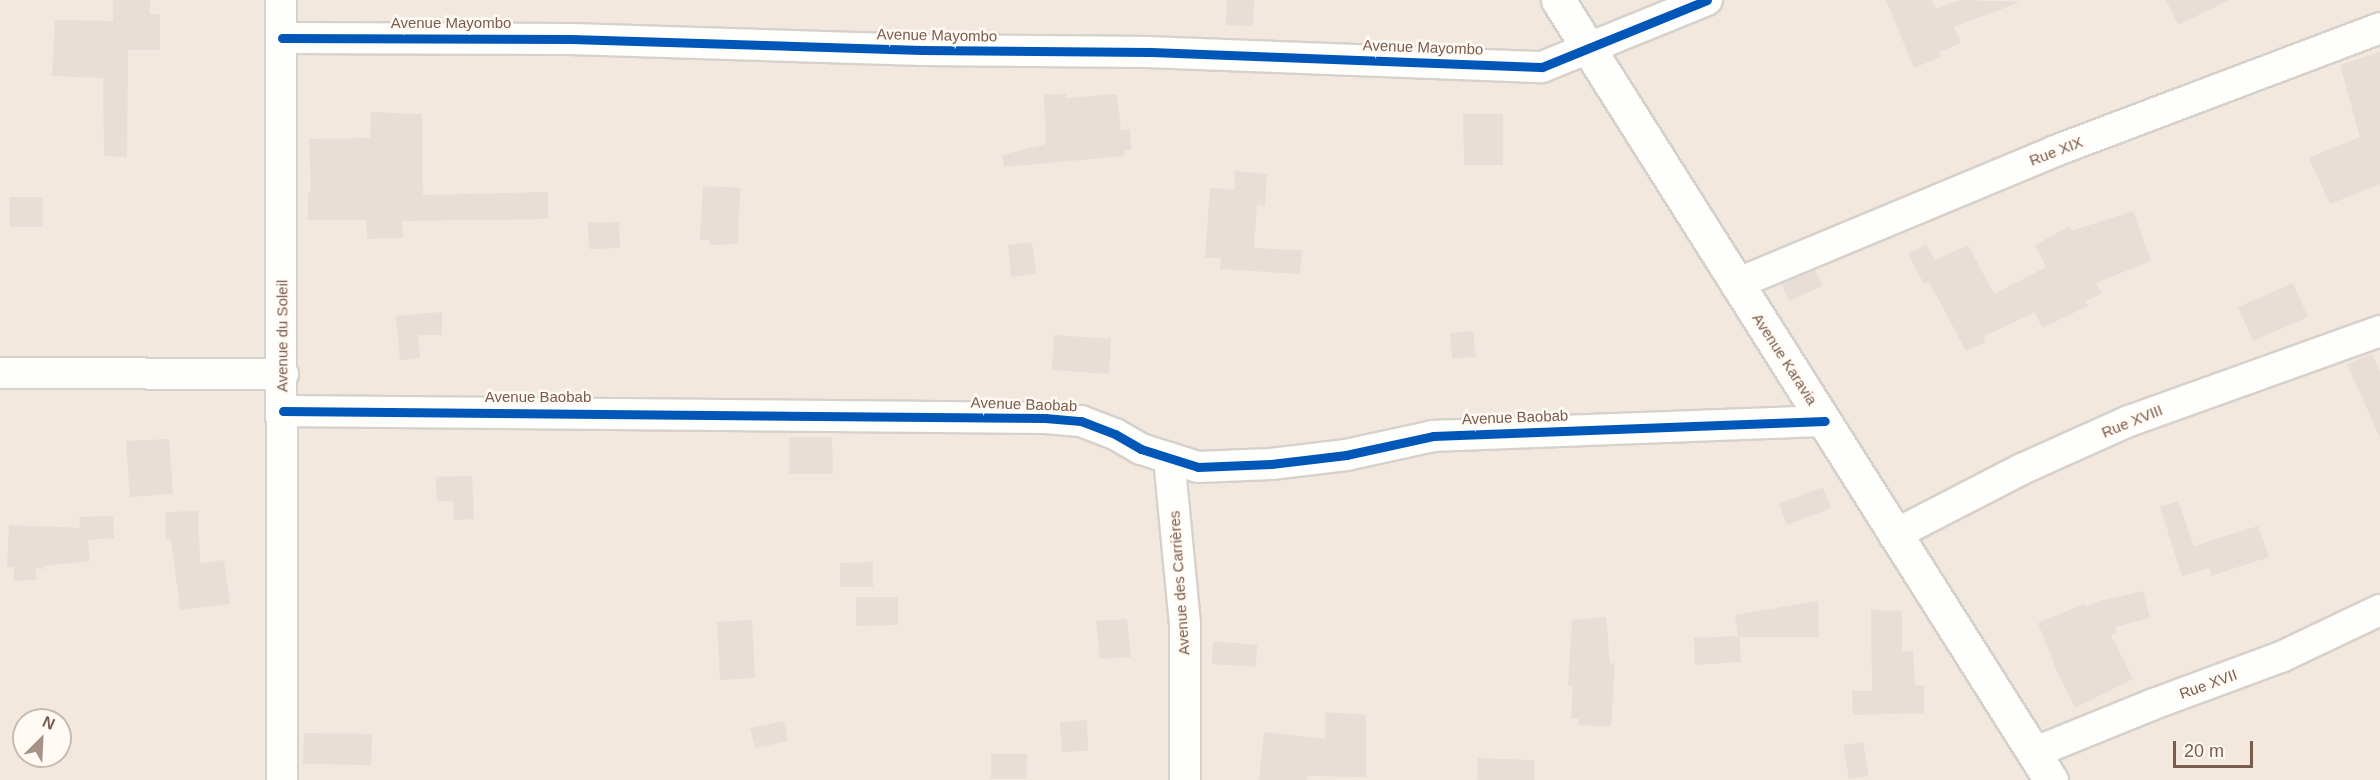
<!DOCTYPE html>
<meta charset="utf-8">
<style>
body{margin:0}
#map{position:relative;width:2380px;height:780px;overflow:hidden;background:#f9f5f0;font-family:Helvetica,sans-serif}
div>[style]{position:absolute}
.residential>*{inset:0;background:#f2e8de}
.building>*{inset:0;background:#e6ded7}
.roads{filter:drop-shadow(2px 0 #d7d1cb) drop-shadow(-2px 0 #d7d1cb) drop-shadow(0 2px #d7d1cb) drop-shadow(0 -2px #d7d1cb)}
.minor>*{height:30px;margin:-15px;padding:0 15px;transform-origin:15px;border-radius:15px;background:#fefefd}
.tertiary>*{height:33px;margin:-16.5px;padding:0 16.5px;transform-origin:16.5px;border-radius:16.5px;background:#fefefd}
.cycleway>*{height:9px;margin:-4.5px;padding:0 4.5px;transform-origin:4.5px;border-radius:4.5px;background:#0057b8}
span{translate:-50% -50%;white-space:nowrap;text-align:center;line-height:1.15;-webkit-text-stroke:5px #fffaf3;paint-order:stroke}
.street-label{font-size:15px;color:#7a5c4d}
.north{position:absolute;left:12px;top:708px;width:60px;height:60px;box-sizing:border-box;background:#fffaf3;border:2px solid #cabbb1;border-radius:50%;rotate:24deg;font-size:16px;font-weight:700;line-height:24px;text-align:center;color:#7a5c4d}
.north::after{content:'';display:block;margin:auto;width:21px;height:27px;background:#a69286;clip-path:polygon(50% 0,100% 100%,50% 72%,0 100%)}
.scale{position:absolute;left:2173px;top:741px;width:80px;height:27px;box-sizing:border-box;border:3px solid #7a5c4d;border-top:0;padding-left:8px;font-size:18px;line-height:21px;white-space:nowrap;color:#7a5c4d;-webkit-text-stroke:4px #fffaf3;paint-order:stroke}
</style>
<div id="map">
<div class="residential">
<div style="clip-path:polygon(evenodd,0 0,2380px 0,2380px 780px,0 780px,0 0,24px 720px,60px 720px,60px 756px,24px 756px,24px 720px)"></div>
</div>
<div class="building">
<div style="clip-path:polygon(113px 0,150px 0,150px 14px,160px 14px,160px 50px,128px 50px,127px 157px,104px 156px,103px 78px,52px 76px,55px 20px,113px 21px)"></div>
<div style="clip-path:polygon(1227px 0,1254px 0,1253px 26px,1226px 25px)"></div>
<div style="clip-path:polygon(1886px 0,1932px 0,1936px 9px,1960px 0,2020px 2px,1954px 27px,1961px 43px,1939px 52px,1941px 57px,1914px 68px)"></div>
<div style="clip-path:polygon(2166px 0,2229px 0,2178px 25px)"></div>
<div style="clip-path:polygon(2380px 52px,2380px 184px,2330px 204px,2309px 158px,2360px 137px,2340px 65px)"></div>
<div style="clip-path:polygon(1066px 94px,1066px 98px,1117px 94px,1121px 130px,1130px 129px,1131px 150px,1124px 151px,1124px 156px,1004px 167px,1002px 155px,1046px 144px,1044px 95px)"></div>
<div style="clip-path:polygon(371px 112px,422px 114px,423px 195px,548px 192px,548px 219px,402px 221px,403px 238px,367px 239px,366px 220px,308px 220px,308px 193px,311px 193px,309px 139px,370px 138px)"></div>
<div style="clip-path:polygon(1463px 114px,1503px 114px,1503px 165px,1464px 165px)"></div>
<div style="clip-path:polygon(1235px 171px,1267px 174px,1265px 206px,1257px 205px,1254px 248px,1302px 250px,1300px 274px,1220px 269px,1221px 258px,1205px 258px,1210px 188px,1234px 190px)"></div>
<div style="clip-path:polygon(703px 186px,740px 188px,738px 244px,710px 245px,710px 240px,700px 240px)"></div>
<div style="clip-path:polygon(9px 197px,43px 197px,43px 227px,10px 227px)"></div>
<div style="clip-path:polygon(2133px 211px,2151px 261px,2096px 283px,2102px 293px,2085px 302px,2088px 306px,2042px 328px,2035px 312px,1983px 337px,1986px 342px,1966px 351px,1929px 282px,1924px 284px,1908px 254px,1926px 244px,1935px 260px,1968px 245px,1994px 294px,2046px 267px,2035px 245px,2070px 226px,2071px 231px)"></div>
<div style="clip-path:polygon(619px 222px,620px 248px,589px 249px,588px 223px)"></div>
<div style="clip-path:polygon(1032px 242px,1036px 273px,1011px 277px,1008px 245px)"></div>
<div style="clip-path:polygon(1815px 270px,1823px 286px,1789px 301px,1781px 284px)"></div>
<div style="clip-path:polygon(2293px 283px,2308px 317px,2253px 341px,2238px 307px)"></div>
<div style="clip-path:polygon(442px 312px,442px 335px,418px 335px,420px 358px,400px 360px,396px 316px)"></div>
<div style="clip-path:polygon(1473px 331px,1476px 357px,1452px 359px,1450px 333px)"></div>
<div style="clip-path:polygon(1054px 335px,1111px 339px,1109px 374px,1052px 370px)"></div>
<div style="clip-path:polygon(2372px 354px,2380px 372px,2380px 438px,2347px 364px)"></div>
<div style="clip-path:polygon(789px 437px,832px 437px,833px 474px,789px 474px)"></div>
<div style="clip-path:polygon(169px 439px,173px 494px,130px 497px,126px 441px)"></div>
<div style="clip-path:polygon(472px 476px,474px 519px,454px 520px,453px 501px,437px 501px,436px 477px)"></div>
<div style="clip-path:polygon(1823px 487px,1831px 508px,1787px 525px,1779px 504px)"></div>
<div style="clip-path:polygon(2178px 501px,2194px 546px,2258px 526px,2269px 557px,2211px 576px,2209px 568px,2182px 576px,2160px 507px)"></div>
<div style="clip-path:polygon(198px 511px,200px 563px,224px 560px,230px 604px,180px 610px,171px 539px,166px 539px,165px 512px)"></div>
<div style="clip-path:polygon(113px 516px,114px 538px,88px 540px,90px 561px,44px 566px,44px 569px,36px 568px,36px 580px,14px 581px,14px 567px,7px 567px,9px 525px,80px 528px,79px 517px)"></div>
<div style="clip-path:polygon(873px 562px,873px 587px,840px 587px,840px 563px)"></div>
<div style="clip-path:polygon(2143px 591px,2150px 618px,2115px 627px,2117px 633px,2111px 635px,2133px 679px,2075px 708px,2056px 669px,2038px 623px,2084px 604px,2086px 607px,2103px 600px)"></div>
<div style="clip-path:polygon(856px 597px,898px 597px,898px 625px,856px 626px)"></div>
<div style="clip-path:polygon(1818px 601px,1819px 637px,1740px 637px,1741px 662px,1695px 665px,1694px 638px,1738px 636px,1735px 615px)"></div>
<div style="clip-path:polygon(1871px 610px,1902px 611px,1902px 652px,1913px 651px,1915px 685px,1924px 685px,1924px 713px,1853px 715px,1852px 691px,1872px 691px)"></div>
<div style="clip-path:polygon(1606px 617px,1610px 663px,1615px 664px,1611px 727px,1578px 725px,1579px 719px,1571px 718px,1573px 686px,1568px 686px,1572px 620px)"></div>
<div style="clip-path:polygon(1127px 619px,1131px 657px,1100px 659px,1096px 621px)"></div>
<div style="clip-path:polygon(752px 620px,755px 678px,720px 680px,717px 622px)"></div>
<div style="clip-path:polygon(1213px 641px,1257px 645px,1256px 667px,1212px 664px)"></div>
<div style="clip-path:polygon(1325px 712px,1366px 715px,1366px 777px,1307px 776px,1307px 780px,1259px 780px,1264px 732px,1325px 739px)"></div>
<div style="clip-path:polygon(1087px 720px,1088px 751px,1062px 752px,1060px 722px)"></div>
<div style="clip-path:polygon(784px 721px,788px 741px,755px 748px,750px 728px)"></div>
<div style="clip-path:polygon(304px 733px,372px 734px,371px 765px,303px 764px)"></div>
<div style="clip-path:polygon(1863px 742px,1869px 776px,1849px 779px,1843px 745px)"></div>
<div style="clip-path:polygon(991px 754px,1027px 754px,1027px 779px,991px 779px)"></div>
<div style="clip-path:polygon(1478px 758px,1535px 760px,1534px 780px,1477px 780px)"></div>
</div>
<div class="roads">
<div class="minor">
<div style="left:281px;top:0;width:780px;rotate:89.93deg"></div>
<div style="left:282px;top:38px;width:289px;rotate:0.2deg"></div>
<div style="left:571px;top:39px;width:351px;rotate:1.8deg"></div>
<div style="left:922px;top:50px;width:227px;rotate:0.5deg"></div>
<div style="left:1149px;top:52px;width:393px;rotate:2.2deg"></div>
<div style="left:1542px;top:67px;width:178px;rotate:-22.1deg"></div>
<div style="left:1736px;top:284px;width:346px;rotate:-22.6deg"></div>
<div style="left:2055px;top:151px;width:347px;rotate:-20.7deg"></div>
<div style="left:0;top:373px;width:283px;rotate:0.2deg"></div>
<div style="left:283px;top:411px;width:762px;rotate:0.53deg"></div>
<div style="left:1045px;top:418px;width:36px;rotate:5deg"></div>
<div style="left:1081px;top:421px;width:36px;rotate:21deg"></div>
<div style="left:1115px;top:434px;width:30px;rotate:30deg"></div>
<div style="left:1141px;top:449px;width:60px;rotate:17.5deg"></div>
<div style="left:1198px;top:467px;width:73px;rotate:-2.4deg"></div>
<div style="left:1271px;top:464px;width:76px;rotate:-6.8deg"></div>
<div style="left:1346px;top:455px;width:89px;rotate:-12.3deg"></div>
<div style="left:1433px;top:436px;width:392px;rotate:-2.2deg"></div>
<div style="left:1169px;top:458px;width:166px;rotate:84.5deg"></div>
<div style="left:1185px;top:623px;width:157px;rotate:90deg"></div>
<div style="left:1894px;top:535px;width:144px;rotate:-27.3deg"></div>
<div style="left:2022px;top:469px;width:117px;rotate:-24.2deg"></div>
<div style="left:2129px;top:421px;width:267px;rotate:-19.7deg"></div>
<div style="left:2033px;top:753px;width:127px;rotate:-22.1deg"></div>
<div style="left:2151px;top:705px;width:139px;rotate:-20.3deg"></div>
<div style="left:2281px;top:657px;width:110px;rotate:-25.4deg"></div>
</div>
<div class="tertiary">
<div style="left:1558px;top:0;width:923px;rotate:57.71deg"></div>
</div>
</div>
<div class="cycleway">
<div style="left:282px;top:38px;width:289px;rotate:0.2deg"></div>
<div style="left:571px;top:39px;width:351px;rotate:1.8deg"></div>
<div style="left:922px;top:50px;width:227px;rotate:0.5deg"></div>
<div style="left:1149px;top:52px;width:393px;rotate:2.2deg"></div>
<div style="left:1542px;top:67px;width:178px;rotate:-22.1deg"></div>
<div style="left:283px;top:411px;width:762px;rotate:0.53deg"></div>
<div style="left:1045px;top:418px;width:36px;rotate:5deg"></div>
<div style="left:1081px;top:421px;width:36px;rotate:21deg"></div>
<div style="left:1115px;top:434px;width:30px;rotate:30deg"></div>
<div style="left:1141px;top:449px;width:60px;rotate:17.5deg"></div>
<div style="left:1198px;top:467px;width:73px;rotate:-2.4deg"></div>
<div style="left:1271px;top:464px;width:76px;rotate:-6.8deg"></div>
<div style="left:1346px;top:455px;width:89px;rotate:-12.3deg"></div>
<div style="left:1433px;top:436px;width:392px;rotate:-2.2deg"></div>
</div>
<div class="street-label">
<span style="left:451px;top:23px">Avenue Mayombo</span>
<span style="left:937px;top:35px;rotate:1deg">Avenue Mayombo</span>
<span style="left:1423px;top:47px;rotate:2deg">Avenue Mayombo</span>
<span style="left:2056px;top:151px;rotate:-21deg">Rue XIX</span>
<span style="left:282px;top:336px;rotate:-90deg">Avenue du Soleil</span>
<span style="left:1785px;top:359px;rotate:57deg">Avenue Karavia</span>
<span style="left:538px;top:397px">Avenue Baobab</span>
<span style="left:1024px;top:404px;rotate:2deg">Avenue Baobab</span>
<span style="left:1515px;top:417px;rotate:-2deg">Avenue Baobab</span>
<span style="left:2132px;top:421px;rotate:-22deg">Rue XVIII</span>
<span style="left:1179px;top:583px;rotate:-94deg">Avenue des Carrières</span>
<span style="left:2208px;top:684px;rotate:-20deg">Rue XVII</span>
</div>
<div class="north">N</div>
<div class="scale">20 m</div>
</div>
